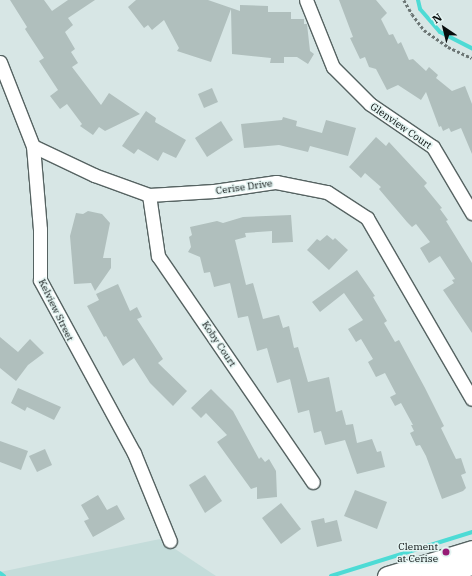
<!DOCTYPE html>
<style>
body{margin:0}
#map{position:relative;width:472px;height:576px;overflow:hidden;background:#d7e6e5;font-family:"IBM Plex Serif",serif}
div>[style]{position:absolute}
.built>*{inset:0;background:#c4dcda}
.stream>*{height:4px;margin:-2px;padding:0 2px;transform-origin:2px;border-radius:2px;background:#4ddbd5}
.building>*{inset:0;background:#b0bfbd}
.path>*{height:2.5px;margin-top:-1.25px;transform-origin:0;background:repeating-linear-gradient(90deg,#6c7675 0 3px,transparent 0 5px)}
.roads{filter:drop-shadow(1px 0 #566362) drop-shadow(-1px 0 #566362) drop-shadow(0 1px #566362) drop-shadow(0 -1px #566362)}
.street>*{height:13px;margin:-6.5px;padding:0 6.5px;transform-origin:6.5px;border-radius:6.5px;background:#fff}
.secondary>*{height:19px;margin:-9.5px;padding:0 9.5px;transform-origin:9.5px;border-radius:9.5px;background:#fff}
.dots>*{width:11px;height:11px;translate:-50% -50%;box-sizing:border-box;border:2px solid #e4f4f2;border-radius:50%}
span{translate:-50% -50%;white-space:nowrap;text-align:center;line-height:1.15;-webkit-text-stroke:3px #e4f4f2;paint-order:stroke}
.street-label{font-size:10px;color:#070c0c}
.poi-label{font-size:10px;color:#070c0c}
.right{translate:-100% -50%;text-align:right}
.north{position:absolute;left:424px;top:8px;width:40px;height:40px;-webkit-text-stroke:3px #e4f4f2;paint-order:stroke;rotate:325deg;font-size:11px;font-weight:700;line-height:16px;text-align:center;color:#070c0c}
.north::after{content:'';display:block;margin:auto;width:14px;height:18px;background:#070c0c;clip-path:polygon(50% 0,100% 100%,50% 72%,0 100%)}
</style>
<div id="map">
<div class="built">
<div style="clip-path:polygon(160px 539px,216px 576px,0 576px,0 572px)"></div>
</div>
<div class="stream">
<div style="left:418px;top:0;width:9px;rotate:77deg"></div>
<div style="left:420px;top:9px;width:30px;rotate:49deg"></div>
<div style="left:440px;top:32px;width:36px;rotate:27deg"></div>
<div style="left:0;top:573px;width:5px;rotate:37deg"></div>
<div style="left:331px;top:576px;width:148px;rotate:-17.3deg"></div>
</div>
<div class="building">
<div style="clip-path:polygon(10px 0,44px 0,52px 11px,68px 0,95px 0,68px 18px,73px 25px,65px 32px,75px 49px,71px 52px,78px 63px,72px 67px,101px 105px,109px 93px,140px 114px,105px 131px,99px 127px,93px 135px,80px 126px,82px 124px,67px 104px,60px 109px,50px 96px,58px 90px,39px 61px,44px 58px,25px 29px,27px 27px)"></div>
<div style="clip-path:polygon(136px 0,208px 0,240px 11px,240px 5px,268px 6px,268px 12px,291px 12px,291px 19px,304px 19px,304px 24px,307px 24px,310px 51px,314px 54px,308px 64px,297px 57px,284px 57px,284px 63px,270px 63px,271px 58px,232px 54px,231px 9px,211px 62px,177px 51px,179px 48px,164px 20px,152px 30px,148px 25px,144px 28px,128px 7px)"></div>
<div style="clip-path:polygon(339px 0,376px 0,387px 13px,381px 19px,389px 35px,393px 34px,398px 44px,401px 42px,409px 60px,413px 59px,426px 71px,429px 67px,438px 75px,436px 78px,452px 91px,465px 86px,472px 104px,472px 154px,461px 128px,451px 132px,449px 128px,443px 131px,441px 126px,439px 127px,426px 92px,421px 100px,398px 85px,387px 90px,376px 69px,369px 67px,365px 57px,360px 59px,350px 38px,353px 37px)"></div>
<div style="clip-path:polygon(212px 88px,218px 102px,204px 108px,198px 94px)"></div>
<div style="clip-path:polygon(146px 111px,156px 118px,155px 122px,186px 140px,176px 158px,163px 152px,158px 161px,138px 149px,134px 154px,122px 146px)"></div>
<div style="clip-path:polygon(283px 117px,297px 121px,296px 126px,322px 133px,326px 120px,356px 128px,348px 156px,310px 146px,308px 152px,279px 145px,244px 148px,241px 124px,282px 120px)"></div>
<div style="clip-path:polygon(221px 121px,233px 140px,207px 157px,195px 138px)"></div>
<div style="clip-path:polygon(376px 137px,386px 146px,389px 142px,427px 183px,424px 186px,442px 208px,440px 209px,448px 220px,446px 221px,472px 263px,472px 333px,443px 290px,454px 283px,452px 280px,455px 279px,440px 256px,429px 263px,420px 248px,430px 242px,416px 224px,412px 227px,407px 222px,379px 189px,381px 187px,365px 173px,361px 178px,349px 167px)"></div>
<div style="clip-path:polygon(88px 211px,102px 214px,110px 223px,103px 258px,111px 258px,111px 268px,95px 291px,91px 283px,74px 284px,70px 236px,76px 213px,83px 214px)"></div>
<div style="clip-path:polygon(291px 215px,293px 242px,272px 243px,272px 231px,245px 233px,246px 237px,235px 240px,246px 285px,253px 283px,263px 319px,279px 315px,283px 328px,289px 326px,294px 348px,298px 347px,308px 382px,329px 377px,336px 412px,342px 410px,346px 425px,353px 424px,357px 443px,372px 439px,377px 452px,381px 451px,385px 467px,357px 474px,345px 440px,325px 445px,321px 431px,314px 433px,309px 410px,298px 413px,290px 379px,277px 383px,267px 348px,257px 351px,248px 316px,238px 318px,230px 283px,214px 287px,210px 272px,204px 273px,200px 257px,188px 252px,191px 247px,189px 237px,192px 235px,190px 227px,217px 221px,223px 223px,243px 217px)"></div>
<div style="clip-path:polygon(327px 235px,333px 240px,335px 238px,348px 250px,329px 270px,307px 250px,317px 239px,320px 241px)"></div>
<div style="clip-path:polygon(357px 270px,375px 296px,373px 297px,387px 321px,384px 323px,395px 342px,399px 340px,425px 388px,444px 426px,441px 428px,456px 459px,461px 458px,466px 473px,461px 475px,466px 488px,463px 491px,442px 499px,426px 456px,420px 445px,416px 446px,410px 433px,414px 431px,411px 425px,413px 425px,401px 403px,395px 406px,390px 397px,396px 394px,385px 373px,376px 377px,368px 362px,373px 359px,361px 339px,356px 342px,348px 329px,363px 320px,344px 293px,320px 312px,312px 302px)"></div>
<div style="clip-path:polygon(118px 284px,130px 311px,137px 307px,142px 317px,137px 319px,163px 359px,158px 363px,187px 391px,173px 406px,150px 383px,134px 358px,123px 366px,106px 336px,104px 337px,87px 306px,99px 300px,96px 294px)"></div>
<div style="clip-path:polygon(0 337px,18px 352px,30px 339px,44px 353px,28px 365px,16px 381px,0 368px)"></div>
<div style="clip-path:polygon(18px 388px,61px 407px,54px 420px,27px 407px,25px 411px,11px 403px)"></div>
<div style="clip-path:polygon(211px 389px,233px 411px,259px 459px,261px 457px,265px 462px,269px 459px,276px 471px,277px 497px,257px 499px,257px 487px,251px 489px,217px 442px,227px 435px,206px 413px,201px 418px,191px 408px)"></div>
<div style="clip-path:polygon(0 441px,28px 451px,21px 470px,0 462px)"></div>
<div style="clip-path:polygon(45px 449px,52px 465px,37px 472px,29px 456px)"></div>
<div style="clip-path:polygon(205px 475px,222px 501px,205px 513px,189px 485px)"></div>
<div style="clip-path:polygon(355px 490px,387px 502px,377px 529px,344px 516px)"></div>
<div style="clip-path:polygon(98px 495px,107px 510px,117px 505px,125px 519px,93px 537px,84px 521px,89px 519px,81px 505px)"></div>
<div style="clip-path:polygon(281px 503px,301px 529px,281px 544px,262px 518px)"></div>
<div style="clip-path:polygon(324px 518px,325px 523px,337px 520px,342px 541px,317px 547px,311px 521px)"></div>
</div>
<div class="path">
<div style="left:404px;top:0;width:16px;rotate:60deg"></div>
<div style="left:412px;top:14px;width:20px;rotate:53deg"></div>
<div style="left:424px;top:30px;width:29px;rotate:35deg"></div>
<div style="left:448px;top:47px;width:26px;rotate:25deg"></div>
</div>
<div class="roads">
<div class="street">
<div style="left:306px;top:0;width:72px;rotate:68.1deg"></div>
<div style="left:333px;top:67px;width:52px;rotate:45deg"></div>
<div style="left:370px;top:104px;width:76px;rotate:34.3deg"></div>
<div style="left:433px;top:147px;width:77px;rotate:59.4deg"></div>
<div style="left:0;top:62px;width:90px;rotate:68.6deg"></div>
<div style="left:33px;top:146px;width:83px;rotate:85.2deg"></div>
<div style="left:40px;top:229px;width:51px;rotate:90deg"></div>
<div style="left:40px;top:280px;width:197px;rotate:61.5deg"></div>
<div style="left:134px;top:453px;width:95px;rotate:67.8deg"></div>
<div style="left:33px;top:146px;width:68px;rotate:25.4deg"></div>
<div style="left:94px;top:175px;width:59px;rotate:20deg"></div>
<div style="left:149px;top:195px;width:65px;rotate:-3.5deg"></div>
<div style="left:214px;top:191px;width:63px;rotate:-8.3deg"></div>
<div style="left:276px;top:182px;width:52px;rotate:11.1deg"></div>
<div style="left:327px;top:192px;width:48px;rotate:33deg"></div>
<div style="left:367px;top:218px;width:209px;rotate:59.9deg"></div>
<div style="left:149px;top:195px;width:62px;rotate:81.6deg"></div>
<div style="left:158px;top:256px;width:274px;rotate:55.6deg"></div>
</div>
<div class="secondary">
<div style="left:387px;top:576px;width:89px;rotate:-17deg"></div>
<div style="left:430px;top:576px;width:43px;rotate:-14.7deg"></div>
</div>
</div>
<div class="dots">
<div style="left:446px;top:552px;background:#961b75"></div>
</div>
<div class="street-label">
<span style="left:401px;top:126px;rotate:35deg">Glenview Court</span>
<span style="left:244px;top:187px;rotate:-8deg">Cerise Drive</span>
<span style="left:56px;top:310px;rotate:64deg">Kelview Street</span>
<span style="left:219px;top:344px;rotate:56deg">Koby Court</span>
</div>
<div class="poi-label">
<span class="right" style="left:438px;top:552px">Clement<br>at Cerise</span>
</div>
<div class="north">N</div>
</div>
